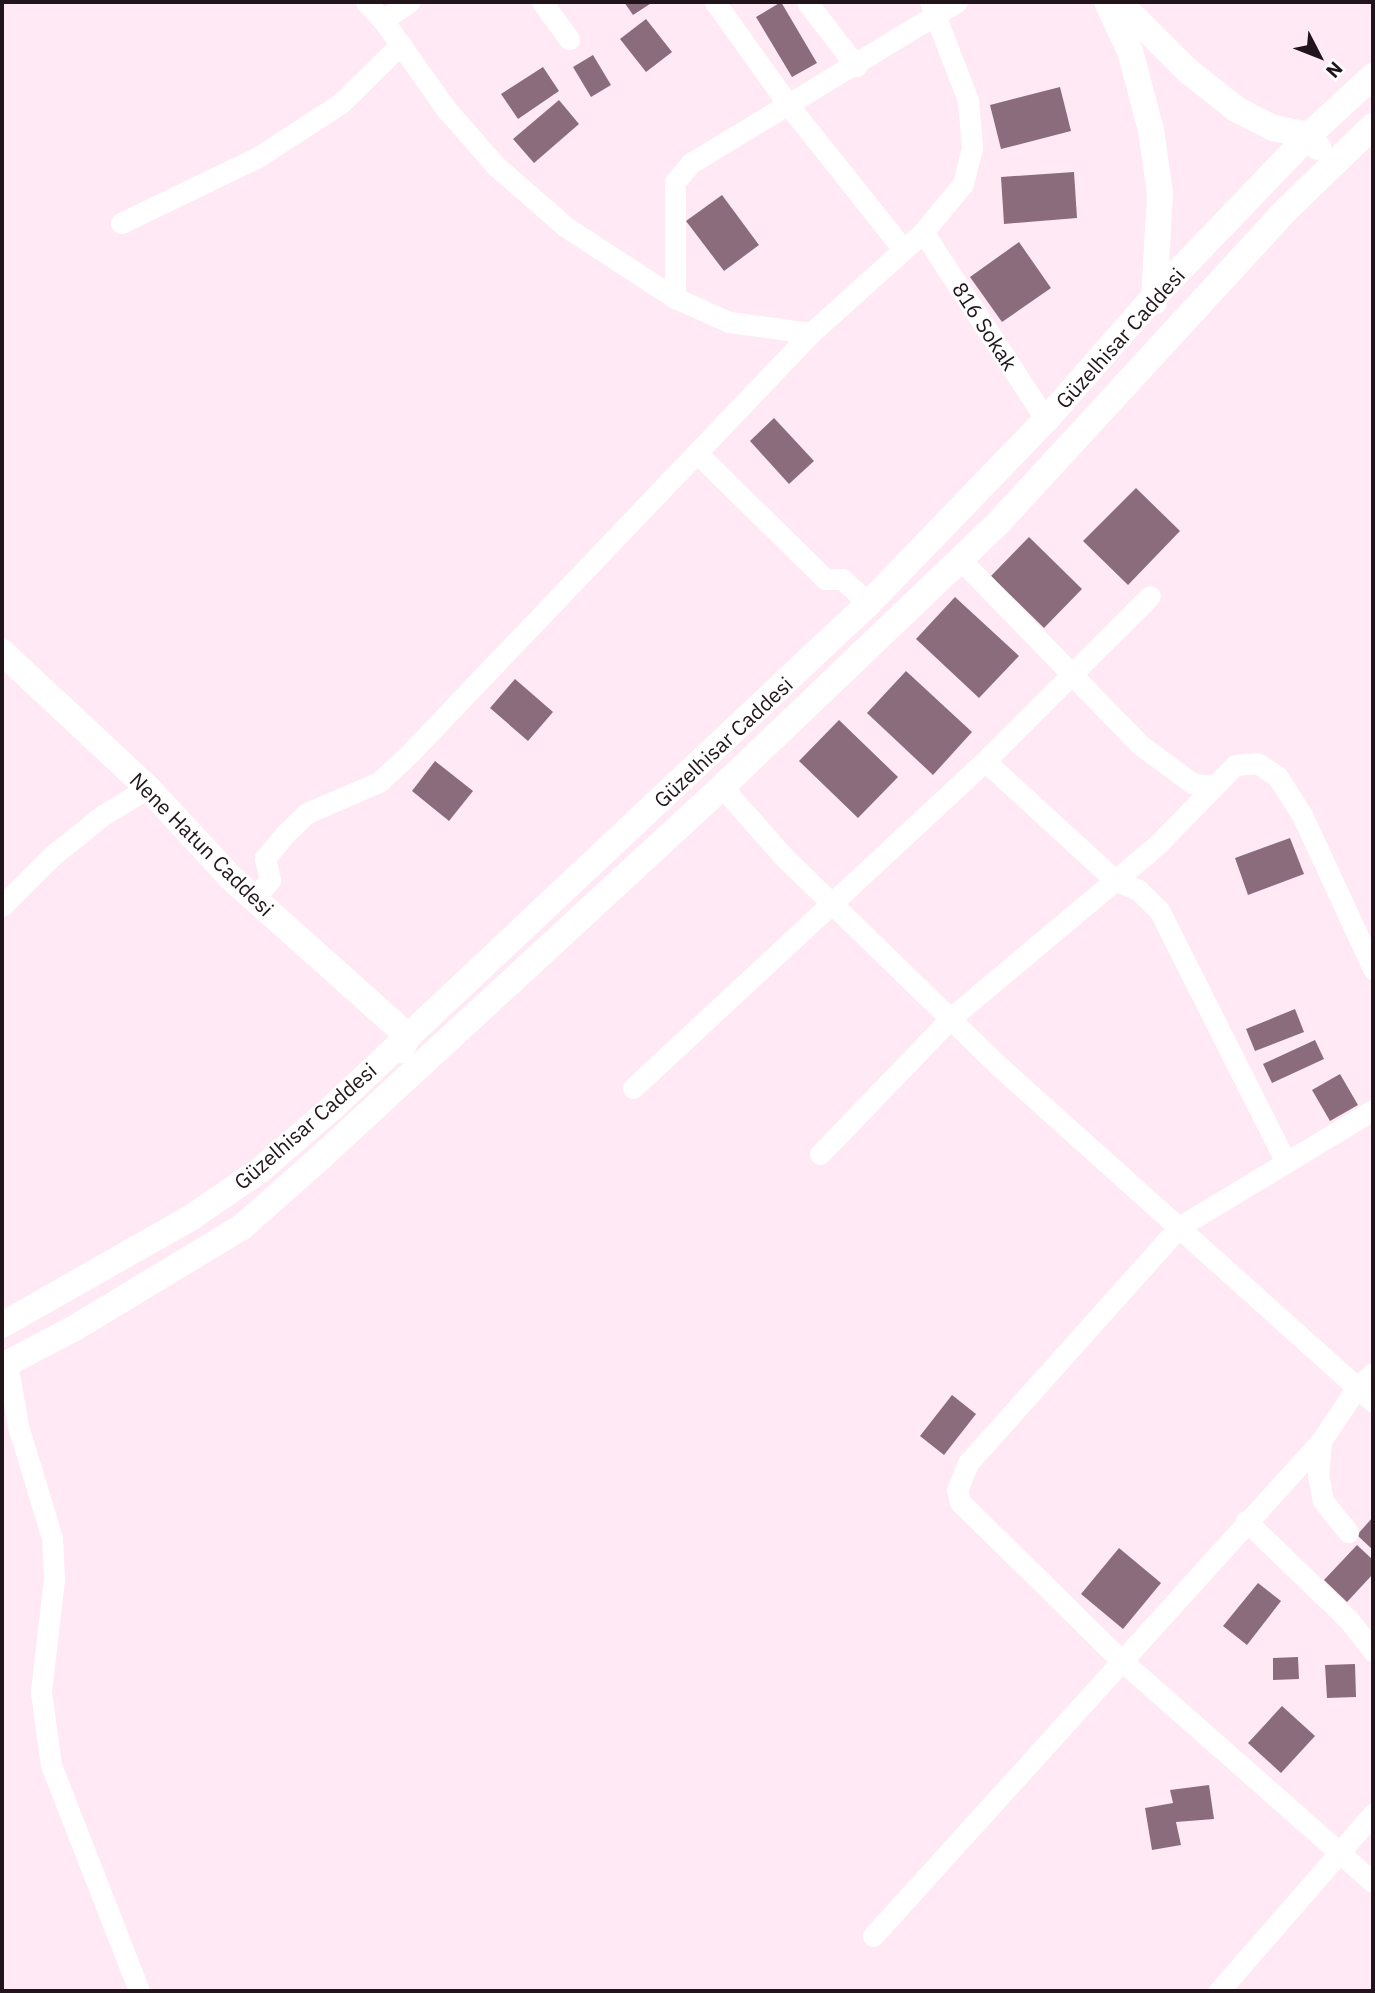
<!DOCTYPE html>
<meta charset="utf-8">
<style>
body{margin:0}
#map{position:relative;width:1375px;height:1993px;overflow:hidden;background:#ffe9f4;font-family:"IBM Plex Sans",sans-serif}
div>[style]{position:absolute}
.building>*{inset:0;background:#8b6c7d}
.minor>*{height:21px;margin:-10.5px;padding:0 10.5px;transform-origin:10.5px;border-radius:10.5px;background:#fff}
.tertiary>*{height:26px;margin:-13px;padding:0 13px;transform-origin:13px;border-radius:13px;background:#fff}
span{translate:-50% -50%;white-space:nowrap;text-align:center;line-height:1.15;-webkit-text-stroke:5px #fff;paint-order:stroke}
.street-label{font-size:21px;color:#21151b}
.frame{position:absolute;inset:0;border:4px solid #21151b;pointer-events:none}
.north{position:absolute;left:1284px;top:21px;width:70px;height:70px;-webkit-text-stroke:5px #fff;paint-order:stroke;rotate:132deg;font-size:19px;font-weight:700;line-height:28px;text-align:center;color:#21151b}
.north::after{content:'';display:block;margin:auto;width:24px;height:32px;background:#21151b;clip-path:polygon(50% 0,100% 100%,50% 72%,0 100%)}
</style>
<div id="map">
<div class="building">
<div style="clip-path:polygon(624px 2px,653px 2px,633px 15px)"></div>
<div style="clip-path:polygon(781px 2px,817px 63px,792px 77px,756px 17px)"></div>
<div style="clip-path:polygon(646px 19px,672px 52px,646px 72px,620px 39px)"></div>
<div style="clip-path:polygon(593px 55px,611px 85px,591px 97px,573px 67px)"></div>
<div style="clip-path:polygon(543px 67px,559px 91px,518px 119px,501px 94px)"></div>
<div style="clip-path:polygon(1060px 87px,1071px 131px,1001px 149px,990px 105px)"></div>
<div style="clip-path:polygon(559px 100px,579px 124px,534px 163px,513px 139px)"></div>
<div style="clip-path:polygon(1074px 172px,1077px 218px,1004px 224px,1001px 177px)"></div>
<div style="clip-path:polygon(722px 195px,759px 245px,724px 271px,686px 221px)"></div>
<div style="clip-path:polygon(1019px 242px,1051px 288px,1002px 322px,970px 277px)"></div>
<div style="clip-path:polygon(774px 418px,814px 461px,789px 484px,750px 441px)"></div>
<div style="clip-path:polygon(1136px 488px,1180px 531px,1128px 585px,1083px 541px)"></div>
<div style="clip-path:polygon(1029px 537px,1082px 589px,1044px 628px,991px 576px)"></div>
<div style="clip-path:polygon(955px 597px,1019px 656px,979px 698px,916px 639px)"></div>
<div style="clip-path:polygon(906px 671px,972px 732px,933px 775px,867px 713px)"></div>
<div style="clip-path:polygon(515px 679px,553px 712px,528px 741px,490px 708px)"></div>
<div style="clip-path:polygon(839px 720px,898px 777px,858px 818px,799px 761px)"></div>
<div style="clip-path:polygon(435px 761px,473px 791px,449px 821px,412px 791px)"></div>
<div style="clip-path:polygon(1290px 838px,1304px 874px,1248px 895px,1235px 858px)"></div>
<div style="clip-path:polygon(1295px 1009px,1304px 1032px,1255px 1051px,1246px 1029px)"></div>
<div style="clip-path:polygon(1315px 1040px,1324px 1059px,1272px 1083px,1263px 1064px)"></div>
<div style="clip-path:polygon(1340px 1074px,1358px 1105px,1330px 1121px,1312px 1090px)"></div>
<div style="clip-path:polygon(952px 1395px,976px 1414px,944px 1455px,920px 1436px)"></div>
<div style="clip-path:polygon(1373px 1517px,1373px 1550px,1357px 1535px)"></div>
<div style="clip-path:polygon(1357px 1545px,1373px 1560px,1373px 1574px,1347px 1602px,1324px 1580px)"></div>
<div style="clip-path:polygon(1119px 1548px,1161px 1583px,1123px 1629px,1081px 1594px)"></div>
<div style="clip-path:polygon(1258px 1583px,1281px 1601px,1247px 1645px,1223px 1626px)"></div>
<div style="clip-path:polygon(1298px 1657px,1299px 1679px,1273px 1680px,1273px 1658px)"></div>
<div style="clip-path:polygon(1355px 1664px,1356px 1697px,1327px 1698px,1325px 1665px)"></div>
<div style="clip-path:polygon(1282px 1706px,1315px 1736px,1281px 1773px,1248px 1743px)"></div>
<div style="clip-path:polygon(1209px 1785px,1214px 1819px,1176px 1822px,1181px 1845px,1152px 1850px,1145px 1808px,1173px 1803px,1170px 1790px)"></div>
</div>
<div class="minor">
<div style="left:366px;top:2px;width:25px;rotate:47deg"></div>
<div style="left:383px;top:20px;width:109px;rotate:54.7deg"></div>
<div style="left:446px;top:109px;width:77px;rotate:48.7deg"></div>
<div style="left:497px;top:167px;width:91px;rotate:41deg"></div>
<div style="left:566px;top:227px;width:130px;rotate:33.1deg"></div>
<div style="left:675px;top:298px;width:59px;rotate:24deg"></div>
<div style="left:729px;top:322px;width:83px;rotate:7.6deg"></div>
<div style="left:542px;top:2px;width:46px;rotate:53.9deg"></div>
<div style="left:715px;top:2px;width:129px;rotate:54.5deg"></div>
<div style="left:790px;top:107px;width:180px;rotate:51.5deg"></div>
<div style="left:807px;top:2px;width:81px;rotate:52.6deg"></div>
<div style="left:383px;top:20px;width:32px;rotate:-34deg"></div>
<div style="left:121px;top:223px;width:152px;rotate:-25.7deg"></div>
<div style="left:258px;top:157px;width:99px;rotate:-33deg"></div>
<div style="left:341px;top:103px;width:84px;rotate:-44.5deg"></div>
<div style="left:923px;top:232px;width:225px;rotate:56.8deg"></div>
<div style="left:675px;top:298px;width:116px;rotate:-90deg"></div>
<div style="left:675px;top:182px;width:25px;rotate:-50deg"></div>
<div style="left:691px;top:163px;width:311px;rotate:-31.2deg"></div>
<div style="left:697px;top:453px;width:180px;rotate:44.5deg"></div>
<div style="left:825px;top:579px;width:17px"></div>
<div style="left:842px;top:579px;width:36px;rotate:42deg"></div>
<div style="left:960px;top:559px;width:257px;rotate:45.9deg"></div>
<div style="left:1139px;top:744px;width:66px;rotate:36.3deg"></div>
<div style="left:1192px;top:783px;width:20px;rotate:9deg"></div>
<div style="left:985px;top:761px;width:176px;rotate:42.5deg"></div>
<div style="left:1115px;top:880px;width:25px;rotate:23deg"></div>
<div style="left:1138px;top:890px;width:29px;rotate:44deg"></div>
<div style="left:1159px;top:910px;width:283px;rotate:63.3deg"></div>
<div style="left:722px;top:787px;width:94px;rotate:48.5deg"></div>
<div style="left:784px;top:857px;width:303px;rotate:44.2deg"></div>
<div style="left:1001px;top:1068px;width:500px;rotate:41.9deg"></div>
<div style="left:254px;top:898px;width:24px;rotate:-48deg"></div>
<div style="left:270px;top:880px;width:23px;rotate:-103deg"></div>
<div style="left:265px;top:858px;width:31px;rotate:-50deg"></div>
<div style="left:285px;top:834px;width:30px;rotate:-44deg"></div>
<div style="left:307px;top:813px;width:78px;rotate:-23.3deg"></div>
<div style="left:379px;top:782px;width:41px;rotate:-43deg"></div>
<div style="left:409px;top:754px;width:582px;rotate:-46.32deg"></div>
<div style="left:811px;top:333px;width:151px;rotate:-42deg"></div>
<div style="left:923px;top:232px;width:62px;rotate:-50.2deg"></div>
<div style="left:963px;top:184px;width:37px;rotate:-76deg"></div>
<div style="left:972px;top:148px;width:48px;rotate:-94.8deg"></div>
<div style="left:968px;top:100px;width:105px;rotate:-111.2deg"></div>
<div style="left:2px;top:906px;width:71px;rotate:-45deg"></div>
<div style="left:52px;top:856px;width:65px;rotate:-38.8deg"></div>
<div style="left:103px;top:815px;width:52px;rotate:-31deg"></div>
<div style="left:633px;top:1088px;width:480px;rotate:-42.9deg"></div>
<div style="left:985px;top:761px;width:233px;rotate:-45deg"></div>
<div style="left:1373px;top:1110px;width:227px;rotate:148.9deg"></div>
<div style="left:1179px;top:1227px;width:317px;rotate:131.8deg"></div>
<div style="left:968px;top:1463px;width:29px;rotate:112deg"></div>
<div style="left:957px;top:1490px;width:12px;rotate:76deg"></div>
<div style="left:960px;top:1502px;width:226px;rotate:44.5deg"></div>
<div style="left:1121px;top:1660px;width:336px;rotate:41.4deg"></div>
<div style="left:820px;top:1154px;width:190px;rotate:-46.1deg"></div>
<div style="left:952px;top:1017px;width:269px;rotate:-40deg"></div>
<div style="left:1158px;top:844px;width:110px;rotate:-45.7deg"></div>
<div style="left:1235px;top:765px;width:22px;rotate:-5deg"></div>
<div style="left:1257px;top:763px;width:24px;rotate:33deg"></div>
<div style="left:1277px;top:776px;width:46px;rotate:57.3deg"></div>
<div style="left:1302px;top:815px;width:170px;rotate:65.2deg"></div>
<div style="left:7px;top:1363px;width:64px;rotate:80.1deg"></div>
<div style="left:18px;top:1426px;width:117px;rotate:73.1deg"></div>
<div style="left:52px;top:1538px;width:41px;rotate:87.2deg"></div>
<div style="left:54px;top:1579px;width:114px;rotate:96.6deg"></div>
<div style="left:41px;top:1692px;width:74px;rotate:82.2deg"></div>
<div style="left:51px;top:1765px;width:243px;rotate:68.7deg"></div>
<div style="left:1321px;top:1441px;width:34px;rotate:95deg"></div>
<div style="left:1318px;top:1475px;width:26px;rotate:79deg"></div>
<div style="left:1323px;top:1501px;width:40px;rotate:51deg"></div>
<div style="left:1246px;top:1521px;width:141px;rotate:43.9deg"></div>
<div style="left:1348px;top:1619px;width:41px;rotate:52deg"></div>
<div style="left:873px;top:1936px;width:668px;rotate:-47.85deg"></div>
<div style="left:1321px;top:1441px;width:66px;rotate:-56.1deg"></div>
<div style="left:1358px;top:1386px;width:20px;rotate:-41deg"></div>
<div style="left:1219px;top:1991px;width:235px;rotate:-49deg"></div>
</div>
<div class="tertiary">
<div style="left:1107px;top:2px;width:54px;rotate:64.9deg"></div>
<div style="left:1130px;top:51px;width:82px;rotate:75.1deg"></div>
<div style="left:1151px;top:130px;width:64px;rotate:81.9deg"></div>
<div style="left:1160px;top:193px;width:109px;rotate:93.2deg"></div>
<div style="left:1119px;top:2px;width:96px;rotate:45deg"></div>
<div style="left:1187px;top:70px;width:63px;rotate:38.5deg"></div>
<div style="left:1236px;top:109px;width:42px;rotate:27.2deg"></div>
<div style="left:1273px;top:128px;width:37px;rotate:11deg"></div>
<div style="left:1309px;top:135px;width:15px;rotate:53deg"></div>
<div style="left:2px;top:652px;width:200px;rotate:43deg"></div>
<div style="left:148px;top:788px;width:121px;rotate:47.3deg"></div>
<div style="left:230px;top:877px;width:239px;rotate:41.8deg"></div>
<div style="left:408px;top:1036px;width:16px;rotate:117deg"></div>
<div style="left:2px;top:1325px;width:219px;rotate:-29.6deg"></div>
<div style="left:192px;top:1217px;width:81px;rotate:-34.5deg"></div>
<div style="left:259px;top:1171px;width:99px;rotate:-40.9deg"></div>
<div style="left:334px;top:1106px;width:734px;rotate:-43.23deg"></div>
<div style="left:869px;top:603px;width:255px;rotate:-46deg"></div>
<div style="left:1046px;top:420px;width:161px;rotate:-48.8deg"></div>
<div style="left:1152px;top:299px;width:227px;rotate:-46.2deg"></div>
<div style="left:1309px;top:135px;width:87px;rotate:-42.7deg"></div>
<div style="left:2px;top:1366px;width:80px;rotate:-27.5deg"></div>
<div style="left:73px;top:1329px;width:197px;rotate:-31.1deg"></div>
<div style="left:242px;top:1227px;width:106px;rotate:-41.5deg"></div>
<div style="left:321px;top:1157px;width:546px;rotate:-42.7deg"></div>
<div style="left:722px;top:787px;width:386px;rotate:-43.7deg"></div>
<div style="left:1001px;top:520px;width:414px;rotate:-47.4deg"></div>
<div style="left:1281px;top:215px;width:128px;rotate:-44.1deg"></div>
</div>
<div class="street-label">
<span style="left:985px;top:326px;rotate:57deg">816 Sokak</span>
<span style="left:1120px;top:338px;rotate:-48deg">Güzelhisar Caddesi</span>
<span style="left:723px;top:742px;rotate:-43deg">Güzelhisar Caddesi</span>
<span style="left:202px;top:844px;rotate:45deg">Nene Hatun Caddesi</span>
<span style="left:305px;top:1126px;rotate:-41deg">Güzelhisar Caddesi</span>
</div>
<div class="frame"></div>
<div class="north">N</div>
</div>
